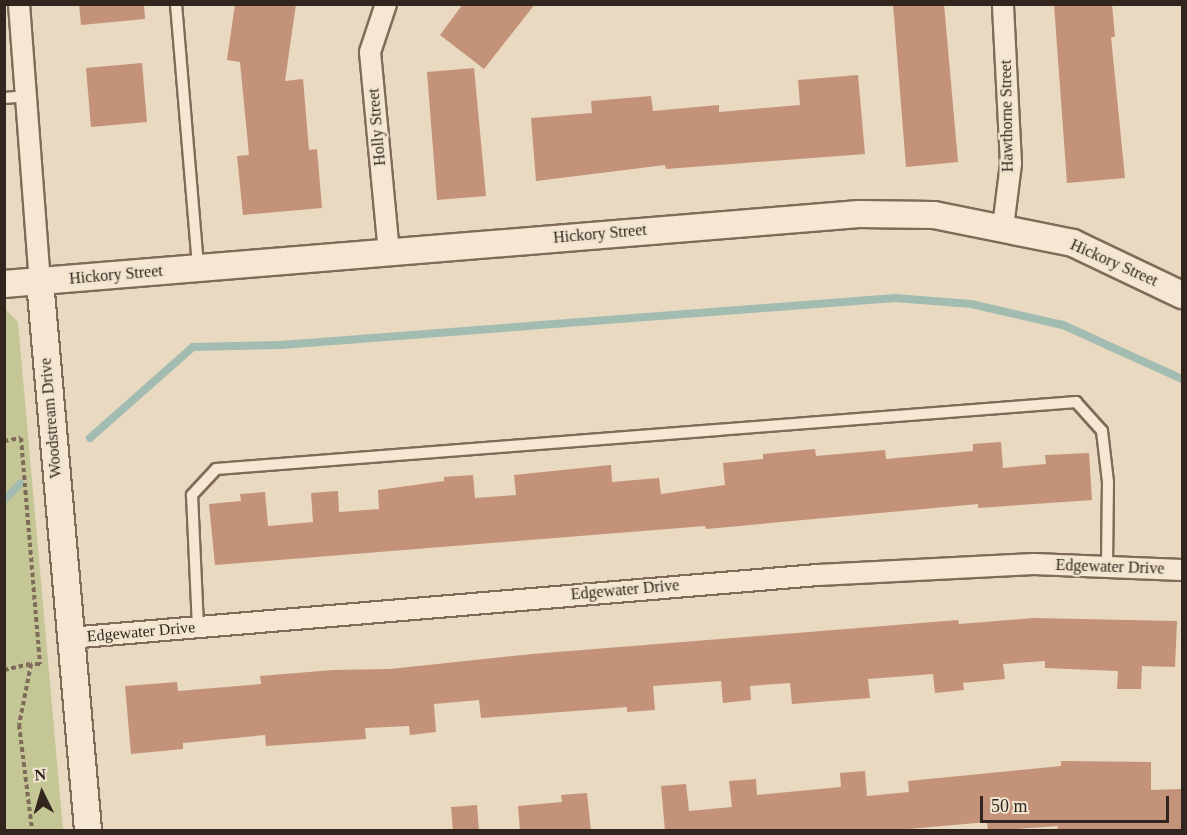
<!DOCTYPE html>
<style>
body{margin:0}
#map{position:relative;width:1187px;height:835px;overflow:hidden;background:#e9d9c0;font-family:"Times New Roman",serif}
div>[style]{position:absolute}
.green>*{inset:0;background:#c4c695}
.stream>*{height:8px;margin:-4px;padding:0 4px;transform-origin:4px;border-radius:4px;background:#a2bcb2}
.building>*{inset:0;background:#c49179}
.path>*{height:4px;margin-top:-2px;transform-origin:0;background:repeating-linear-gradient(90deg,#806b5a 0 4.5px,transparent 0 7.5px)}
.roads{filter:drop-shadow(2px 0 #806b5a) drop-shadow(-2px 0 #806b5a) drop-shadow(0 2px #806b5a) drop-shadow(0 -2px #806b5a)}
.service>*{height:10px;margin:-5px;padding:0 5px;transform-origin:5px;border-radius:5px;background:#f5e7d2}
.minor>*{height:20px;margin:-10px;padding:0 10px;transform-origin:10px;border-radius:10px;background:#f5e7d2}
.tertiary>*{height:26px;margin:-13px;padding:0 13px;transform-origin:13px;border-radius:13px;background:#f5e7d2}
span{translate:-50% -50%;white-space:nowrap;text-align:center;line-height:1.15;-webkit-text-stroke:4.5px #f1e4cf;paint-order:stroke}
.street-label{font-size:16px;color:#31251d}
.frame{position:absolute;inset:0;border:6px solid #31251d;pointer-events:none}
.north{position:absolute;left:12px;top:763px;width:60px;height:60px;-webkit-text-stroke:4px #f1e4cf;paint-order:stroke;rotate:355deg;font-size:16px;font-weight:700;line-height:24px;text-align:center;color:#31251d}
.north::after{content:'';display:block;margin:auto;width:21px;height:27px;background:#31251d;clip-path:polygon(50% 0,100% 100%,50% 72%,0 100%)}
.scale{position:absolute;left:980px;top:796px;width:189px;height:27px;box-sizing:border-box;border:3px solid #31251d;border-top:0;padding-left:8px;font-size:18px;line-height:21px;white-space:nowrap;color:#31251d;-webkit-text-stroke:4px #f1e4cf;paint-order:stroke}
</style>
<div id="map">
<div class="green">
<div style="clip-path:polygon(5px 309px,18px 322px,63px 830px,5px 830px)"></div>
</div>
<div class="stream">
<div style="left:90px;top:438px;width:137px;rotate:-41.5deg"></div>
<div style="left:193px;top:347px;width:88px;rotate:-1.3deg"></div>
<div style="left:281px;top:345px;width:616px;rotate:-4.38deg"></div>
<div style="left:895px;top:298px;width:76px;rotate:4.5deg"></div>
<div style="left:971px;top:304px;width:94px;rotate:12.9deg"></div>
<div style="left:1063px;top:325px;width:131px;rotate:24.4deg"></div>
<div style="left:4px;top:500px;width:23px;rotate:-45deg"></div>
</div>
<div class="building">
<div style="clip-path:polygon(79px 4px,144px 4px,145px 19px,81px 25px)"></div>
<div style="clip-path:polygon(235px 4px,296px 4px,285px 81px,303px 79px,309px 150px,317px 149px,322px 208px,243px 215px,237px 156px,249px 155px,240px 62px,227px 60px)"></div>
<div style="clip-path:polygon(463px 4px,535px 4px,484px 69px,440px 35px)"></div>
<div style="clip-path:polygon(893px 4px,944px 4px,958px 162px,906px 167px)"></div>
<div style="clip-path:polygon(1054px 4px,1112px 4px,1115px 37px,1111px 37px,1125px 178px,1067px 183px)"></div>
<div style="clip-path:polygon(142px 63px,147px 122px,91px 127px,86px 68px)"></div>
<div style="clip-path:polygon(474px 68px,486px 196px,437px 200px,427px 72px)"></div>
<div style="clip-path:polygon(858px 75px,865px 154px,666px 169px,665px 165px,536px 181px,531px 118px,592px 113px,591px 101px,651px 96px,653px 111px,719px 105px,719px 112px,800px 105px,798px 80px)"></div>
<div style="clip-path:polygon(1001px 442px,1003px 468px,1046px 464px,1045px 455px,1089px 453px,1092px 500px,978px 508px,978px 504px,706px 529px,705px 526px,215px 565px,209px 504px,241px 501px,240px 494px,265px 492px,268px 526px,313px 522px,311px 493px,338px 491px,339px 512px,379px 509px,378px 490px,444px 481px,444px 477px,473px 475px,475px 498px,516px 495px,514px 475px,611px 465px,612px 482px,659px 478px,661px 494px,725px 485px,723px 463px,763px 459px,763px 454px,815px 449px,816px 456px,885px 450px,886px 459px,973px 451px,973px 444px)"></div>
<div style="clip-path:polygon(1033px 618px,1177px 621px,1175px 667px,1142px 666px,1141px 689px,1117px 689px,1118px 671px,1045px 668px,1045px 661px,1003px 664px,1005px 679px,963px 683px,964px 690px,935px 693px,933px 674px,868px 679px,870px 698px,792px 704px,790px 683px,750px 686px,751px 700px,723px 703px,721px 681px,653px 686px,655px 710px,627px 712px,627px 707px,481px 718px,479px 700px,434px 704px,436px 732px,410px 735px,409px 726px,365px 728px,366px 739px,266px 746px,265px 735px,183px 743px,183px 749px,131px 754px,125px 686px,177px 682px,178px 691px,261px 684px,260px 676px,333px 670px,390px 669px,532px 654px,958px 620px,959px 624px)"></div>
<div style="clip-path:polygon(1061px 761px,1151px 762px,1151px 790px,1182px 789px,1182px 831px,1070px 831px,1057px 830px,1058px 826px,988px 831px,987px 822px,887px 831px,665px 831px,661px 786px,686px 784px,689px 811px,732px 807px,729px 781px,756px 779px,757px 795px,841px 787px,840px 773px,865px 771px,867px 796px,909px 792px,908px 781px,1061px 766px)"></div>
<div style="clip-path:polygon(587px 793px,591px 831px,520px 831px,518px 806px,562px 802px,561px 795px)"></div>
<div style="clip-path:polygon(477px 805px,479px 831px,453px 831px,451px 807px)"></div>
</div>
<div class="path">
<div style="left:4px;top:441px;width:17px;rotate:-10deg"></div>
<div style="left:21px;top:438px;width:227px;rotate:85.2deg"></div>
<div style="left:40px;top:664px;width:9px;rotate:180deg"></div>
<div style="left:31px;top:664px;width:62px;rotate:101.1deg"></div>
<div style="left:19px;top:725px;width:106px;rotate:82.9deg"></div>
<div style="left:4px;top:670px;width:28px;rotate:-13deg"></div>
</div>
<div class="roads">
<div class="service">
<div style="left:176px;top:4px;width:265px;rotate:85.2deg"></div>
<div style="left:4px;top:98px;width:24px;rotate:-5deg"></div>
<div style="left:198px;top:627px;width:132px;rotate:-92.6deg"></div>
<div style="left:192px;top:495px;width:35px;rotate:-47deg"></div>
<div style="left:216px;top:469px;width:863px;rotate:-4.45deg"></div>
<div style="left:1076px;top:402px;width:39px;rotate:48deg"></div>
<div style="left:1102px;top:431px;width:51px;rotate:83.3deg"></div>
<div style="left:1108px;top:482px;width:84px;rotate:90.7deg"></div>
</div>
<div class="minor">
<div style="left:19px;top:4px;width:278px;rotate:85.7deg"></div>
<div style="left:386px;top:4px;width:51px;rotate:108.4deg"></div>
<div style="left:370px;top:52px;width:201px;rotate:84.6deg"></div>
<div style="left:1003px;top:227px;width:64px;rotate:-82.8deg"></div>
<div style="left:1011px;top:164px;width:160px;rotate:-92.9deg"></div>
<div style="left:69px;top:638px;width:752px;rotate:-4.81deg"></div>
<div style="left:818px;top:575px;width:216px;rotate:-2.9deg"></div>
<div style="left:1034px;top:564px;width:148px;rotate:2.3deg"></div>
</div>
<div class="tertiary">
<div style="left:40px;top:281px;width:551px;rotate:85deg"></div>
<div style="left:4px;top:284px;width:858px;rotate:-4.68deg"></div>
<div style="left:859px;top:214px;width:75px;rotate:0.8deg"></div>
<div style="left:934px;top:215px;width:142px;rotate:11.4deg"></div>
<div style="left:1073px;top:243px;width:121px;rotate:25.5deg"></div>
</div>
</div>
<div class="street-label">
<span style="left:1007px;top:116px;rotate:-91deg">Hawthorne Street</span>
<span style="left:377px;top:127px;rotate:-95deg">Holly Street</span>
<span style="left:600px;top:234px;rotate:-5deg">Hickory Street</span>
<span style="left:1114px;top:263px;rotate:24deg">Hickory Street</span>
<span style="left:116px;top:275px;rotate:-5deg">Hickory Street</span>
<span style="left:51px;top:418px;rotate:-95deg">Woodstream Drive</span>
<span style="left:1110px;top:567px;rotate:2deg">Edgewater Drive</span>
<span style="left:625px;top:590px;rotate:-5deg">Edgewater Drive</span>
<span style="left:141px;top:632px;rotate:-5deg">Edgewater Drive</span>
</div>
<div class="frame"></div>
<div class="north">N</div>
<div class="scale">50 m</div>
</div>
